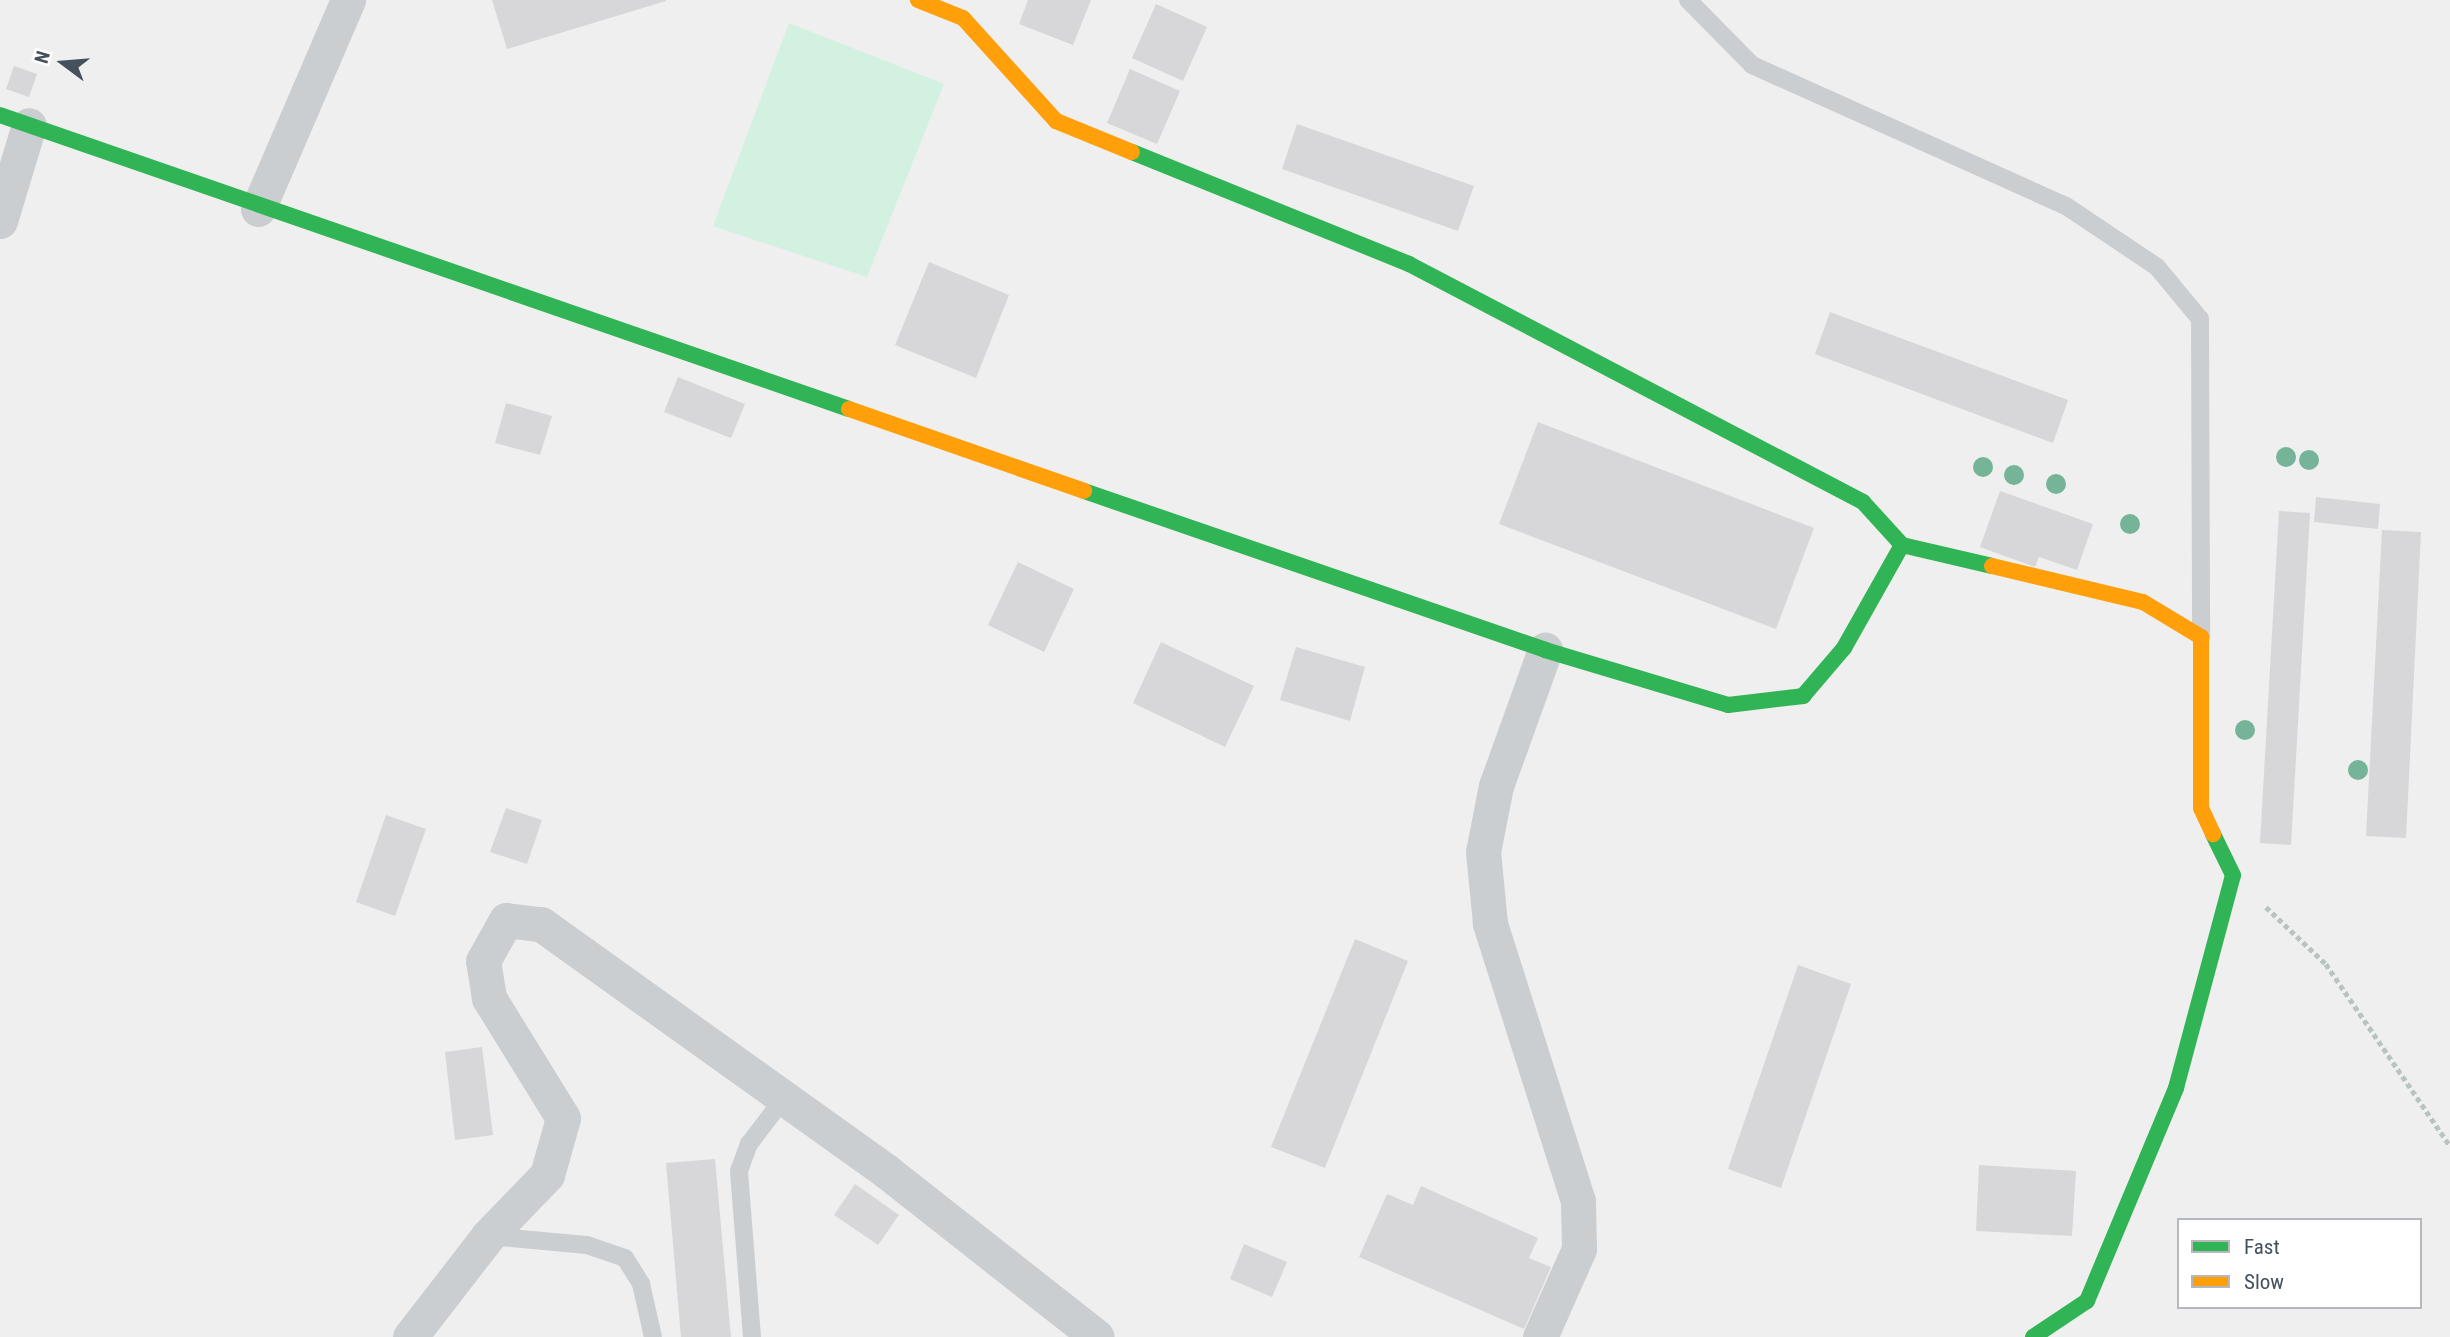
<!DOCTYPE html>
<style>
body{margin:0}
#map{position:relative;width:2450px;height:1337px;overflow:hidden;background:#f0efef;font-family:"Roboto Condensed",sans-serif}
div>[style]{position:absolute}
.green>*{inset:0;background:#d2f1e0}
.building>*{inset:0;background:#d7d7d9}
.path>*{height:4.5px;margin-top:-2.25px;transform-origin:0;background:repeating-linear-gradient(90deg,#b8c4c2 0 5px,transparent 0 8.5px)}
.lane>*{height:18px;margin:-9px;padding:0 9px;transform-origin:9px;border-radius:9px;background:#cbced1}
.street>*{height:35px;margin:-17.5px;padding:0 17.5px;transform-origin:17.5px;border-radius:17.5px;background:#cbced1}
.fast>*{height:16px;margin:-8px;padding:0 8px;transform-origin:8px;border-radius:8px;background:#30b455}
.slow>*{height:16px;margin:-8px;padding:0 8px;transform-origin:8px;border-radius:8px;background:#ff9f0a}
.trees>*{width:20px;height:20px;margin:-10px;border-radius:50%;background:#75b499}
span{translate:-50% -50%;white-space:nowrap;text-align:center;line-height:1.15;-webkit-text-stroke:7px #fff;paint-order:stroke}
.legend{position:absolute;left:2177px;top:1218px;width:245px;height:91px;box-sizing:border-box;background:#fff;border:2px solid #b5b9be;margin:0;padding:9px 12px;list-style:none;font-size:21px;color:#45505d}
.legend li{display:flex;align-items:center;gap:14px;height:35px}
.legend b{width:35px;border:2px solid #b5b9be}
.north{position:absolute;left:28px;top:28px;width:70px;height:70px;-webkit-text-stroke:5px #fff;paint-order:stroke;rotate:286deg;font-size:19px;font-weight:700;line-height:28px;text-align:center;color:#45505d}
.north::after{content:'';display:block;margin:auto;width:24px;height:32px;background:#45505d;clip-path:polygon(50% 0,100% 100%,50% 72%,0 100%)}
</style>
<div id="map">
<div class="green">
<div style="clip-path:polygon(789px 23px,944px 84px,867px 277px,713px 226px)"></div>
</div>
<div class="building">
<div style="clip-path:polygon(492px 0,666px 0,666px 1px,507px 49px)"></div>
<div style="clip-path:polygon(1028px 0,1091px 0,1073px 45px,1019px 24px)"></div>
<div style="clip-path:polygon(1156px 4px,1207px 27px,1183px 81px,1132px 58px)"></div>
<div style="clip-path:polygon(14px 66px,37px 74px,29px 97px,6px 89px)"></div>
<div style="clip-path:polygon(1130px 69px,1180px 91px,1157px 144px,1107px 123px)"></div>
<div style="clip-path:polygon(1297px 124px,1474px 186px,1458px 231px,1282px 169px)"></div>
<div style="clip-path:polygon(929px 262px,1009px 295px,976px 378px,895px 345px)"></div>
<div style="clip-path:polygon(1830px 312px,2068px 400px,2053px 443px,1815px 354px)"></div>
<div style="clip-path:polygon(678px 377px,745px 404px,731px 438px,664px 412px)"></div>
<div style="clip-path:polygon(506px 403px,552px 416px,540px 455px,495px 443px)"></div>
<div style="clip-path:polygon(1538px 422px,1814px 528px,1776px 629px,1499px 524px)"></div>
<div style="clip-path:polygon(2000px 491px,2093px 524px,2077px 570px,2039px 557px,2035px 567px,1980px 547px)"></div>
<div style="clip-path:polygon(2316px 497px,2380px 504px,2378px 529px,2314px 522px)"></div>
<div style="clip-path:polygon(2279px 511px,2310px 513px,2291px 845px,2260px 843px)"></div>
<div style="clip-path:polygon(2382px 530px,2421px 532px,2406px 838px,2366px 836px)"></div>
<div style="clip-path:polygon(1018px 562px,1074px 589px,1044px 652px,988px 625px)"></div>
<div style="clip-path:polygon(1161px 642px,1254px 686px,1225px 747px,1133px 703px)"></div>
<div style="clip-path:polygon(1296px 647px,1365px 667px,1350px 721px,1280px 700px)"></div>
<div style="clip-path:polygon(506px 808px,542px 820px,527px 864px,490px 852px)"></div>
<div style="clip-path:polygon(386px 815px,426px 829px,395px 916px,356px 902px)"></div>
<div style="clip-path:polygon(1355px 939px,1408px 961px,1325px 1168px,1271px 1147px)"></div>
<div style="clip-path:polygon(1798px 965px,1851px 984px,1781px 1188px,1728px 1169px)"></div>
<div style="clip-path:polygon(482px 1047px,493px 1135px,455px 1140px,445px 1052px)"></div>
<div style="clip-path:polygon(715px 1159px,731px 1337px,681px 1337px,666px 1163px)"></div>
<div style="clip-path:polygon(1979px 1165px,2076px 1171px,2072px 1236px,1976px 1231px)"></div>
<div style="clip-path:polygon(855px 1184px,899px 1215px,878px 1245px,834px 1215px)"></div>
<div style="clip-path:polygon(1421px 1186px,1538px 1238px,1529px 1258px,1551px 1267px,1524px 1329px,1359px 1257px,1387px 1194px,1413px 1205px)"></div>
<div style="clip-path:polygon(1244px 1244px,1287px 1262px,1272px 1297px,1230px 1279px)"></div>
</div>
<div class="path">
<div style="left:2266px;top:907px;width:83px;rotate:43.5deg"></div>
<div style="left:2326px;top:964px;width:220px;rotate:55.7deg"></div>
</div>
<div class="lane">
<div style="left:1688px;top:0;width:91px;rotate:45.4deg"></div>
<div style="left:1752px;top:65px;width:344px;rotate:24.2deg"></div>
<div style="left:2066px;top:206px;width:110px;rotate:33.8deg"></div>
<div style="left:2157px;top:267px;width:67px;rotate:50.4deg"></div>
<div style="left:2200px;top:319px;width:318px;rotate:89.8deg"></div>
<div style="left:488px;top:1236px;width:99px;rotate:5.2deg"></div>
<div style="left:587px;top:1245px;width:40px;rotate:18.9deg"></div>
<div style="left:625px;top:1258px;width:31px;rotate:58deg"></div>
<div style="left:641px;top:1284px;width:54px;rotate:77.2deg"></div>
<div style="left:752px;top:1337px;width:167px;rotate:-94.5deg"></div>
<div style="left:739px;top:1171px;width:29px;rotate:-70deg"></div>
<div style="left:749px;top:1144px;width:58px;rotate:-52.7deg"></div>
</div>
<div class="street">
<div style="left:258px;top:209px;width:228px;rotate:-66.7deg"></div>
<div style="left:0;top:221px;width:100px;rotate:-73.2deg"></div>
<div style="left:410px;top:1337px;width:128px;rotate:-52.3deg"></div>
<div style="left:488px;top:1236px;width:85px;rotate:-46deg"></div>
<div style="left:547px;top:1175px;width:59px;rotate:-74.3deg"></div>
<div style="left:563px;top:1118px;width:141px;rotate:-121.7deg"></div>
<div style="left:489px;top:998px;width:37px;rotate:-99deg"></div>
<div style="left:483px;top:961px;width:47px;rotate:-60.7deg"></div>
<div style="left:506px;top:920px;width:35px;rotate:7deg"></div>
<div style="left:541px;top:924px;width:424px;rotate:35.6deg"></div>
<div style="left:886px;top:1171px;width:268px;rotate:38.2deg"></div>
<div style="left:1540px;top:1337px;width:96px;rotate:-66.1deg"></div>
<div style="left:1579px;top:1249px;width:48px;rotate:-91.2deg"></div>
<div style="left:1578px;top:1201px;width:292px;rotate:-107.6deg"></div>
<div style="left:1490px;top:923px;width:71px;rotate:-95.6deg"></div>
<div style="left:1483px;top:852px;width:67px;rotate:-78.9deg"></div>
<div style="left:1496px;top:786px;width:145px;rotate:-70.2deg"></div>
</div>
<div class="fast">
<div style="left:0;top:115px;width:898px;rotate:19.1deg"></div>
<div style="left:1132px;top:152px;width:299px;rotate:22deg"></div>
<div style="left:1409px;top:264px;width:513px;rotate:27.66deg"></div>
<div style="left:1863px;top:502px;width:58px;rotate:47.8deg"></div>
<div style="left:1902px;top:545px;width:92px;rotate:13.1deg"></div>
<div style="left:1084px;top:491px;width:488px;rotate:19deg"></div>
<div style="left:1545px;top:650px;width:191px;rotate:16.7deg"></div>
<div style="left:1728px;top:705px;width:76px;rotate:-6.8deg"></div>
<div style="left:1803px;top:696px;width:63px;rotate:-49.5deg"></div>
<div style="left:1844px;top:648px;width:118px;rotate:-60.6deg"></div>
<div style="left:2033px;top:1337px;width:65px;rotate:-33.7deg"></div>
<div style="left:2087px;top:1301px;width:231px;rotate:-67.3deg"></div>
<div style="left:2176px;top:1088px;width:220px;rotate:-75deg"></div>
<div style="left:2233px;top:875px;width:46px;rotate:-116deg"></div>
</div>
<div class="slow">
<div style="left:918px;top:0;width:48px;rotate:21.8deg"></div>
<div style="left:963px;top:18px;width:139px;rotate:47.9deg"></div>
<div style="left:1056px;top:121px;width:82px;rotate:22.2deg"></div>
<div style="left:849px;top:409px;width:249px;rotate:19.2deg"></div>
<div style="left:1992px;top:566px;width:155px;rotate:13.4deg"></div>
<div style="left:2143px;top:602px;width:68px;rotate:31.1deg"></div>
<div style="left:2201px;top:637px;width:171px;rotate:90deg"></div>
<div style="left:2201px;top:808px;width:29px;rotate:65deg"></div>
</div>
<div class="trees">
<div style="left:2286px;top:457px"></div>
<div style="left:2309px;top:460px"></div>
<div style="left:1983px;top:467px"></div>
<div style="left:2014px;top:475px"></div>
<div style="left:2056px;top:484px"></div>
<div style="left:2130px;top:524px"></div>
<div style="left:2245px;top:730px"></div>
<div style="left:2358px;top:770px"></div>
</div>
<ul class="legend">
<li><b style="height:9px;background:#30b455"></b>Fast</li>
<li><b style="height:9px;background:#ff9f0a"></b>Slow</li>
</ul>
<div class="north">N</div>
</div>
